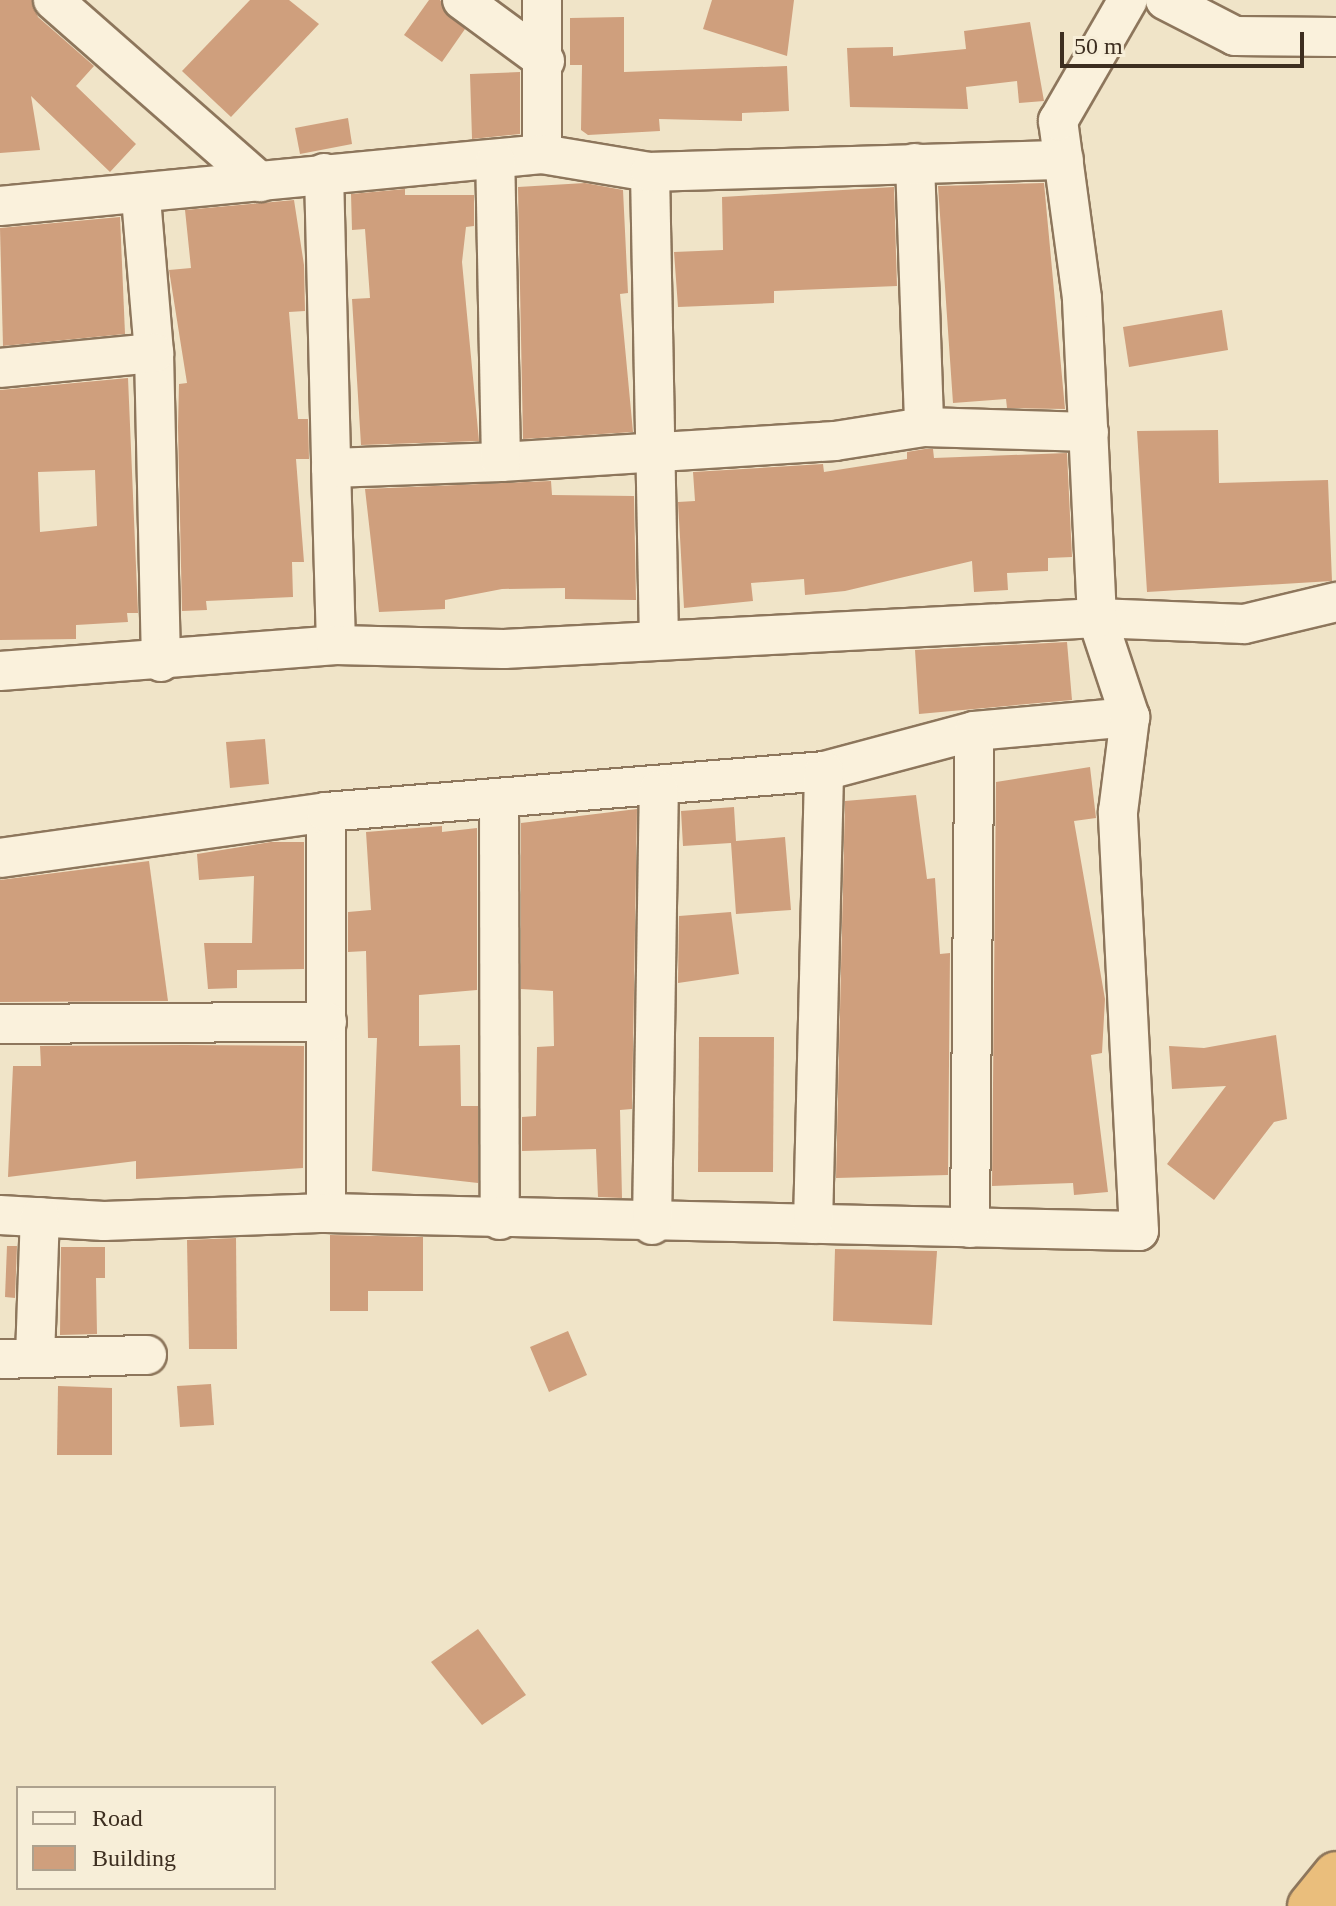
<!DOCTYPE html>
<style>
body{margin:0}
#map{position:relative;width:1336px;height:1906px;overflow:hidden;background:#f0e4c8;font-family:"Times New Roman",serif}
div>[style]{position:absolute}
.building>*{inset:0;background:#cf9f7d}
.roads{filter:drop-shadow(2px 0 #8d765c) drop-shadow(-2px 0 #8d765c) drop-shadow(0 2px #8d765c) drop-shadow(0 -2px #8d765c)}
.minor>*{height:38px;margin:-19px;padding:0 19px;transform-origin:19px;border-radius:19px;background:#faf1dc}
.trunk>*{height:44px;margin:-22px;padding:0 22px;transform-origin:22px;border-radius:22px;background:#eabe7c}
span{translate:-50% -50%;white-space:nowrap;text-align:center;line-height:1.15;-webkit-text-stroke:8px #f7eed8;paint-order:stroke}
.legend{position:absolute;left:16px;top:1786px;width:260px;height:104px;box-sizing:border-box;background:#f7eed8;border:2px solid #ada18e;margin:0;padding:10px 14px;list-style:none;font-size:24px;color:#3d2e20}
.legend li{display:flex;align-items:center;gap:16px;height:40px}
.legend b{width:40px;border:2px solid #ada18e}
.scale{position:absolute;left:1060px;top:32px;width:244px;height:36px;box-sizing:border-box;border:4px solid #3d2e20;border-top:0;padding-left:10px;font-size:24px;line-height:28px;white-space:nowrap;color:#3d2e20;-webkit-text-stroke:6px #f7eed8;paint-order:stroke}
</style>
<div id="map">
<div class="building">
<div style="clip-path:polygon(0 0,32px 0,38px 17px,94px 66px,76px 86px,136px 144px,110px 172px,31px 96px,40px 150px,0 153px)"></div>
<div style="clip-path:polygon(250px 0,289px 0,319px 24px,231px 117px,182px 71px)"></div>
<div style="clip-path:polygon(429px 0,440px 0,465px 29px,442px 62px,404px 35px)"></div>
<div style="clip-path:polygon(712px 0,794px 0,787px 56px,703px 29px)"></div>
<div style="clip-path:polygon(624px 17px,624px 72px,787px 66px,789px 111px,742px 113px,742px 121px,659px 119px,660px 131px,588px 135px,581px 130px,582px 65px,570px 65px,570px 18px)"></div>
<div style="clip-path:polygon(1030px 22px,1044px 101px,1019px 103px,1017px 81px,966px 87px,968px 109px,850px 107px,847px 48px,893px 47px,893px 56px,966px 49px,964px 31px)"></div>
<div style="clip-path:polygon(520px 72px,520px 134px,472px 139px,470px 74px)"></div>
<div style="clip-path:polygon(348px 118px,352px 144px,300px 154px,295px 128px)"></div>
<div style="clip-path:polygon(585px 183px,623px 190px,628px 293px,620px 294px,633px 432px,523px 439px,518px 187px)"></div>
<div style="clip-path:polygon(1044px 183px,1065px 409px,1007px 408px,1006px 399px,953px 403px,938px 186px)"></div>
<div style="clip-path:polygon(894px 187px,897px 286px,774px 291px,774px 303px,678px 307px,674px 252px,723px 250px,722px 197px)"></div>
<div style="clip-path:polygon(405px 189px,405px 195px,474px 195px,474px 226px,466px 227px,462px 262px,479px 441px,361px 445px,352px 299px,370px 298px,365px 229px,352px 230px,351px 194px)"></div>
<div style="clip-path:polygon(294px 200px,304px 265px,305px 311px,289px 312px,298px 419px,308px 419px,309px 459px,296px 459px,304px 562px,292px 562px,293px 597px,206px 601px,207px 610px,182px 611px,178px 427px,179px 384px,187px 383px,169px 270px,191px 268px,185px 210px)"></div>
<div style="clip-path:polygon(120px 217px,125px 334px,3px 346px,0 228px)"></div>
<div style="clip-path:polygon(1222px 310px,1228px 350px,1129px 367px,1123px 327px)"></div>
<div style="clip-path:polygon(evenodd,128px 378px,138px 613px,127px 613px,128px 622px,76px 625px,76px 639px,0 640px,0 390px,128px 378px,95px 470px,97px 526px,40px 532px,38px 472px,95px 470px)"></div>
<div style="clip-path:polygon(1218px 430px,1219px 483px,1328px 480px,1332px 581px,1147px 592px,1137px 431px)"></div>
<div style="clip-path:polygon(925px 449px,933px 449px,934px 458px,1067px 453px,1072px 557px,1048px 558px,1048px 571px,1007px 573px,1008px 590px,974px 592px,972px 561px,845px 591px,805px 595px,804px 579px,751px 583px,753px 601px,684px 608px,678px 502px,695px 501px,693px 472px,823px 464px,824px 472px,907px 459px,907px 452px)"></div>
<div style="clip-path:polygon(551px 481px,552px 495px,634px 496px,636px 600px,565px 599px,565px 588px,502px 589px,445px 600px,445px 609px,379px 612px,365px 489px)"></div>
<div style="clip-path:polygon(1067px 642px,1072px 700px,919px 714px,915px 650px)"></div>
<div style="clip-path:polygon(265px 739px,269px 784px,230px 788px,226px 742px)"></div>
<div style="clip-path:polygon(1090px 767px,1096px 818px,1074px 821px,1105px 999px,1102px 1053px,1091px 1055px,1108px 1192px,1074px 1195px,1073px 1183px,992px 1186px,996px 782px)"></div>
<div style="clip-path:polygon(916px 795px,927px 879px,935px 878px,940px 954px,950px 953px,948px 1175px,836px 1178px,845px 801px)"></div>
<div style="clip-path:polygon(734px 807px,736px 841px,785px 837px,791px 910px,736px 914px,731px 843px,683px 846px,681px 811px)"></div>
<div style="clip-path:polygon(637px 809px,632px 1109px,620px 1110px,622px 1198px,598px 1197px,596px 1149px,522px 1151px,522px 1117px,536px 1116px,537px 1047px,554px 1046px,553px 991px,521px 989px,521px 823px)"></div>
<div style="clip-path:polygon(442px 826px,442px 832px,477px 828px,477px 990px,419px 995px,419px 1046px,460px 1045px,461px 1106px,478px 1106px,478px 1183px,372px 1171px,377px 1038px,368px 1038px,366px 951px,348px 952px,348px 912px,371px 910px,366px 832px)"></div>
<div style="clip-path:polygon(271px 842px,304px 842px,304px 969px,237px 970px,237px 988px,208px 989px,204px 943px,252px 943px,254px 876px,199px 880px,197px 854px)"></div>
<div style="clip-path:polygon(149px 861px,168px 1001px,0 1002px,0 880px)"></div>
<div style="clip-path:polygon(731px 912px,739px 974px,678px 983px,679px 916px)"></div>
<div style="clip-path:polygon(1276px 1035px,1287px 1119px,1274px 1122px,1214px 1200px,1167px 1164px,1226px 1086px,1172px 1089px,1169px 1046px,1204px 1048px)"></div>
<div style="clip-path:polygon(699px 1037px,774px 1037px,773px 1172px,698px 1172px)"></div>
<div style="clip-path:polygon(184px 1045px,304px 1046px,303px 1168px,136px 1179px,136px 1161px,8px 1177px,13px 1066px,41px 1066px,40px 1046px)"></div>
<div style="clip-path:polygon(330px 1235px,423px 1237px,423px 1291px,368px 1291px,368px 1311px,330px 1311px)"></div>
<div style="clip-path:polygon(236px 1238px,237px 1349px,189px 1349px,187px 1240px)"></div>
<div style="clip-path:polygon(7px 1246px,17px 1246px,15px 1298px,5px 1297px)"></div>
<div style="clip-path:polygon(61px 1247px,105px 1247px,105px 1278px,96px 1278px,97px 1334px,60px 1335px)"></div>
<div style="clip-path:polygon(835px 1249px,937px 1251px,932px 1325px,833px 1321px)"></div>
<div style="clip-path:polygon(568px 1331px,587px 1375px,549px 1392px,530px 1347px)"></div>
<div style="clip-path:polygon(211px 1384px,214px 1425px,180px 1427px,177px 1386px)"></div>
<div style="clip-path:polygon(58px 1386px,112px 1388px,112px 1455px,57px 1455px)"></div>
<div style="clip-path:polygon(478px 1629px,526px 1695px,482px 1725px,431px 1662px)"></div>
</div>
<div class="roads">
<div class="minor">
<div style="left:53px;top:0;width:276px;rotate:41.3deg"></div>
<div style="left:462px;top:0;width:103px;rotate:36.3deg"></div>
<div style="left:542px;top:0;width:154px;rotate:90deg"></div>
<div style="left:1165px;top:0;width:79px;rotate:27.2deg"></div>
<div style="left:1235px;top:36px;width:101px;rotate:0.6deg"></div>
<div style="left:915px;top:163px;width:264px;rotate:88deg"></div>
<div style="left:650px;top:172px;width:468px;rotate:88.9deg"></div>
<div style="left:324px;top:173px;width:295px;rotate:88.6deg"></div>
<div style="left:141px;top:198px;width:156px;rotate:85.2deg"></div>
<div style="left:154px;top:353px;width:309px;rotate:88.7deg"></div>
<div style="left:0;top:206px;width:544px;rotate:-5.48deg"></div>
<div style="left:542px;top:154px;width:109px;rotate:9.5deg"></div>
<div style="left:650px;top:172px;width:414px;rotate:-1.7deg"></div>
<div style="left:0;top:368px;width:155px;rotate:-5.6deg"></div>
<div style="left:501px;top:462px;width:335px;rotate:-3.6deg"></div>
<div style="left:835px;top:441px;width:90px;rotate:-8.9deg"></div>
<div style="left:924px;top:427px;width:165px;rotate:1.7deg"></div>
<div style="left:336px;top:645px;width:177px;rotate:-91.6deg"></div>
<div style="left:331px;top:468px;width:170px;rotate:-2deg"></div>
<div style="left:501px;top:462px;width:301px;rotate:-91.1deg"></div>
<div style="left:0;top:671px;width:337px;rotate:-4.4deg"></div>
<div style="left:336px;top:645px;width:168px;rotate:1.4deg"></div>
<div style="left:504px;top:649px;width:594px;rotate:-2.99deg"></div>
<div style="left:1097px;top:618px;width:147px;rotate:2.3deg"></div>
<div style="left:1244px;top:624px;width:95px;rotate:-13.4deg"></div>
<div style="left:499px;top:799px;width:421px;rotate:89.9deg"></div>
<div style="left:326px;top:812px;width:401px;rotate:90deg"></div>
<div style="left:0;top:858px;width:329px;rotate:-8deg"></div>
<div style="left:326px;top:812px;width:500px;rotate:-4.7deg"></div>
<div style="left:824px;top:771px;width:155px;rotate:-14.9deg"></div>
<div style="left:974px;top:731px;width:157px;rotate:-5.1deg"></div>
<div style="left:0;top:1024px;width:327px;rotate:-0.4deg"></div>
<div style="left:0;top:1215px;width:104px;rotate:3.3deg"></div>
<div style="left:104px;top:1221px;width:222px;rotate:-2.1deg"></div>
<div style="left:326px;top:1213px;width:813px;rotate:1.27deg"></div>
<div style="left:1139px;top:1231px;width:420px;rotate:-92.9deg"></div>
<div style="left:1118px;top:812px;width:96px;rotate:-82.8deg"></div>
<div style="left:1130px;top:717px;width:104px;rotate:-108.4deg"></div>
<div style="left:1097px;top:618px;width:320px;rotate:-92.7deg"></div>
<div style="left:1082px;top:298px;width:179px;rotate:-97.7deg"></div>
<div style="left:1058px;top:121px;width:140px;rotate:-60deg"></div>
<div style="left:813px;top:1224px;width:453px;rotate:-88.6deg"></div>
<div style="left:652px;top:1225px;width:435px;rotate:-89.1deg"></div>
<div style="left:970px;top:1228px;width:497px;rotate:-89.5deg"></div>
<div style="left:35px;top:1357px;width:140px;rotate:-88deg"></div>
<div style="left:0;top:1359px;width:147px;rotate:-1.6deg"></div>
</div>
<div class="trunk">
<div style="left:1310px;top:1906px;width:41px;rotate:-50.9deg"></div>
</div>
</div>
<ul class="legend">
<li><b style="height:10px;background:#faf1dc"></b>Road</li>
<li><b style="height:22px;background:#cf9f7d"></b>Building</li>
</ul>
<div class="scale">50 m</div>
</div>
